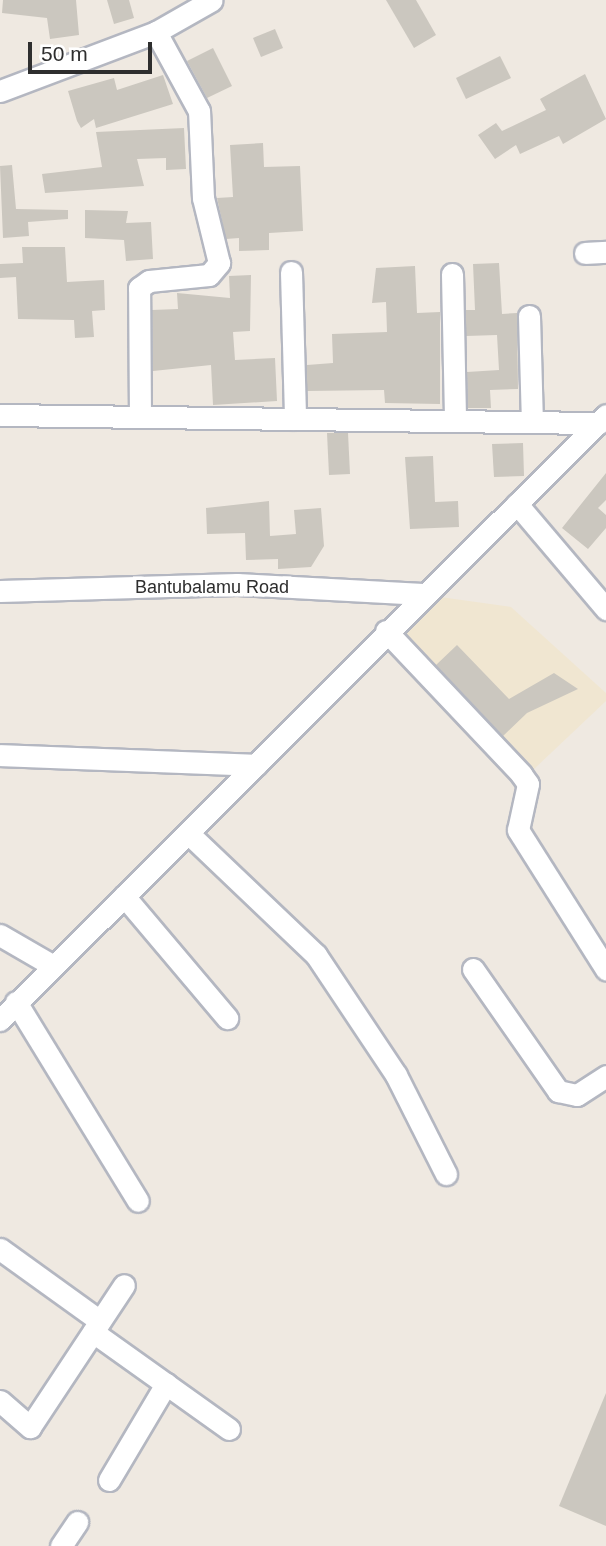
<!DOCTYPE html>
<style>
body{margin:0}
#map{position:relative;width:606px;height:1546px;overflow:hidden;background:#efe9e1;font-family:Helvetica,sans-serif}
div>[style]{position:absolute}
.education>*{inset:0;background:#f0e6d1}
.building>*{inset:0;background:#cbc7bf}
.roads{filter:drop-shadow(2px 0 #b4b7c1) drop-shadow(-2px 0 #b4b7c1) drop-shadow(0 2px #b4b7c1) drop-shadow(0 -2px #b4b7c1)}
.minor>*{height:21px;margin:-10.5px;padding:0 10.5px;transform-origin:10.5px;border-radius:10.5px;background:#fff}
span{translate:-50% -50%;white-space:nowrap;text-align:center;line-height:1.15;-webkit-text-stroke:7px #fff;paint-order:stroke}
.street-label{font-size:18px;color:#2e2e2e}
.scale{position:absolute;left:28px;top:42px;width:124px;height:32px;box-sizing:border-box;border:4px solid #2e2e2e;border-top:0;padding-left:9px;font-size:21px;line-height:24px;white-space:nowrap;color:#2e2e2e;-webkit-text-stroke:5px #fff;paint-order:stroke}
</style>
<div id="map">
<div class="education">
<div style="clip-path:polygon(433px 596px,511px 607px,606px 693px,606px 701px,533px 770px,397px 631px)"></div>
</div>
<div class="building">
<div style="clip-path:polygon(3px 0,76px 0,79px 35px,50px 39px,47px 18px,2px 13px)"></div>
<div style="clip-path:polygon(107px 0,129px 0,134px 18px,114px 24px)"></div>
<div style="clip-path:polygon(386px 0,416px 0,436px 35px,414px 48px)"></div>
<div style="clip-path:polygon(275px 29px,283px 48px,261px 57px,253px 38px)"></div>
<div style="clip-path:polygon(213px 48px,232px 86px,207px 98px,187px 61px)"></div>
<div style="clip-path:polygon(500px 56px,511px 78px,466px 99px,456px 78px)"></div>
<div style="clip-path:polygon(585px 74px,606px 119px,563px 144px,559px 136px,520px 154px,516px 145px,495px 159px,478px 135px,496px 123px,502px 131px,546px 110px,540px 99px)"></div>
<div style="clip-path:polygon(163px 75px,173px 104px,96px 128px,94px 119px,81px 128px,77px 121px,68px 91px,114px 78px,117px 90px)"></div>
<div style="clip-path:polygon(184px 128px,186px 169px,166px 170px,166px 158px,137px 159px,144px 186px,45px 193px,42px 174px,102px 167px,96px 132px)"></div>
<div style="clip-path:polygon(263px 143px,264px 167px,300px 166px,303px 231px,269px 233px,269px 250px,239px 251px,239px 238px,226px 239px,217px 198px,233px 197px,230px 145px)"></div>
<div style="clip-path:polygon(12px 165px,16px 209px,68px 210px,68px 219px,28px 222px,29px 236px,3px 238px,0 166px)"></div>
<div style="clip-path:polygon(85px 210px,128px 211px,126px 223px,151px 222px,153px 259px,126px 261px,124px 240px,85px 238px)"></div>
<div style="clip-path:polygon(22px 247px,65px 247px,67px 282px,104px 280px,105px 310px,92px 311px,94px 337px,75px 338px,74px 320px,18px 319px,16px 277px,0 278px,0 264px,23px 263px)"></div>
<div style="clip-path:polygon(499px 263px,502px 314px,517px 313px,518px 389px,490px 390px,491px 408px,468px 408px,467px 372px,499px 370px,497px 335px,466px 336px,466px 310px,475px 310px,473px 264px)"></div>
<div style="clip-path:polygon(415px 266px,417px 313px,440px 312px,440px 404px,385px 403px,384px 390px,307px 391px,307px 365px,333px 363px,332px 334px,387px 332px,386px 302px,372px 303px,376px 268px)"></div>
<div style="clip-path:polygon(251px 275px,250px 331px,233px 332px,235px 360px,275px 358px,277px 401px,213px 405px,211px 365px,153px 371px,152px 310px,178px 309px,177px 293px,230px 298px,229px 276px)"></div>
<div style="clip-path:polygon(327px 433px,348px 433px,350px 474px,329px 475px)"></div>
<div style="clip-path:polygon(523px 443px,524px 476px,494px 477px,492px 444px)"></div>
<div style="clip-path:polygon(433px 456px,435px 502px,458px 501px,459px 527px,410px 529px,405px 457px)"></div>
<div style="clip-path:polygon(606px 473px,606px 500px,598px 508px,606px 515px,606px 528px,588px 549px,562px 528px)"></div>
<div style="clip-path:polygon(269px 501px,270px 536px,296px 534px,294px 510px,321px 508px,324px 546px,311px 567px,278px 569px,278px 559px,246px 560px,245px 533px,207px 534px,206px 508px)"></div>
<div style="clip-path:polygon(457px 645px,509px 699px,554px 673px,578px 689px,527px 713px,503px 736px,436px 665px)"></div>
<div style="clip-path:polygon(606px 1393px,606px 1526px,559px 1506px)"></div>
</div>
<div class="roads">
<div class="minor">
<div style="left:0;top:91px;width:167px;rotate:-20.7deg"></div>
<div style="left:156px;top:32px;width:64px;rotate:-29.7deg"></div>
<div style="left:585px;top:253px;width:21px;rotate:-3deg"></div>
<div style="left:291px;top:272px;width:147px;rotate:88.4deg"></div>
<div style="left:452px;top:274px;width:147px;rotate:88.8deg"></div>
<div style="left:529px;top:316px;width:106px;rotate:88.4deg"></div>
<div style="left:0;top:415px;width:599px;rotate:0.77deg"></div>
<div style="left:140px;top:417px;width:129px;rotate:-90.4deg"></div>
<div style="left:139px;top:288px;width:12px;rotate:-35deg"></div>
<div style="left:149px;top:281px;width:60px;rotate:-5.7deg"></div>
<div style="left:209px;top:275px;width:16px;rotate:-50deg"></div>
<div style="left:219px;top:263px;width:67px;rotate:-103.8deg"></div>
<div style="left:203px;top:198px;width:87px;rotate:-92.6deg"></div>
<div style="left:199px;top:111px;width:90px;rotate:-118.6deg"></div>
<div style="left:517px;top:504px;width:138px;rotate:49.7deg"></div>
<div style="left:0;top:591px;width:237px;rotate:-1.7deg"></div>
<div style="left:237px;top:584px;width:186px;rotate:3.1deg"></div>
<div style="left:386px;top:631px;width:197px;rotate:46.6deg"></div>
<div style="left:521px;top:774px;width:12px;rotate:55deg"></div>
<div style="left:528px;top:784px;width:47px;rotate:102.3deg"></div>
<div style="left:518px;top:830px;width:165px;rotate:57.7deg"></div>
<div style="left:0;top:755px;width:256px;rotate:2.2deg"></div>
<div style="left:188px;top:833px;width:177px;rotate:43.6deg"></div>
<div style="left:316px;top:955px;width:144px;rotate:56.3deg"></div>
<div style="left:396px;top:1075px;width:111px;rotate:63.2deg"></div>
<div style="left:124px;top:896px;width:160px;rotate:49.8deg"></div>
<div style="left:0;top:935px;width:58px;rotate:30.1deg"></div>
<div style="left:473px;top:969px;width:149px;rotate:55.1deg"></div>
<div style="left:558px;top:1091px;width:19px;rotate:12deg"></div>
<div style="left:577px;top:1095px;width:35px;rotate:-33deg"></div>
<div style="left:16px;top:1002px;width:233px;rotate:58.5deg"></div>
<div style="left:0;top:1020px;width:856px;rotate:-44.95deg"></div>
<div style="left:0;top:1249px;width:123px;rotate:35.8deg"></div>
<div style="left:93px;top:1332px;width:167px;rotate:35.5deg"></div>
<div style="left:0;top:1401px;width:40px;rotate:41deg"></div>
<div style="left:30px;top:1427px;width:170px;rotate:-56.5deg"></div>
<div style="left:109px;top:1480px;width:112px;rotate:-59.3deg"></div>
<div style="left:61px;top:1546px;width:29px;rotate:-56deg"></div>
</div>
</div>
<div class="street-label">
<span style="left:212px;top:587px">Bantubalamu Road</span>
</div>
<div class="scale">50 m</div>
</div>
